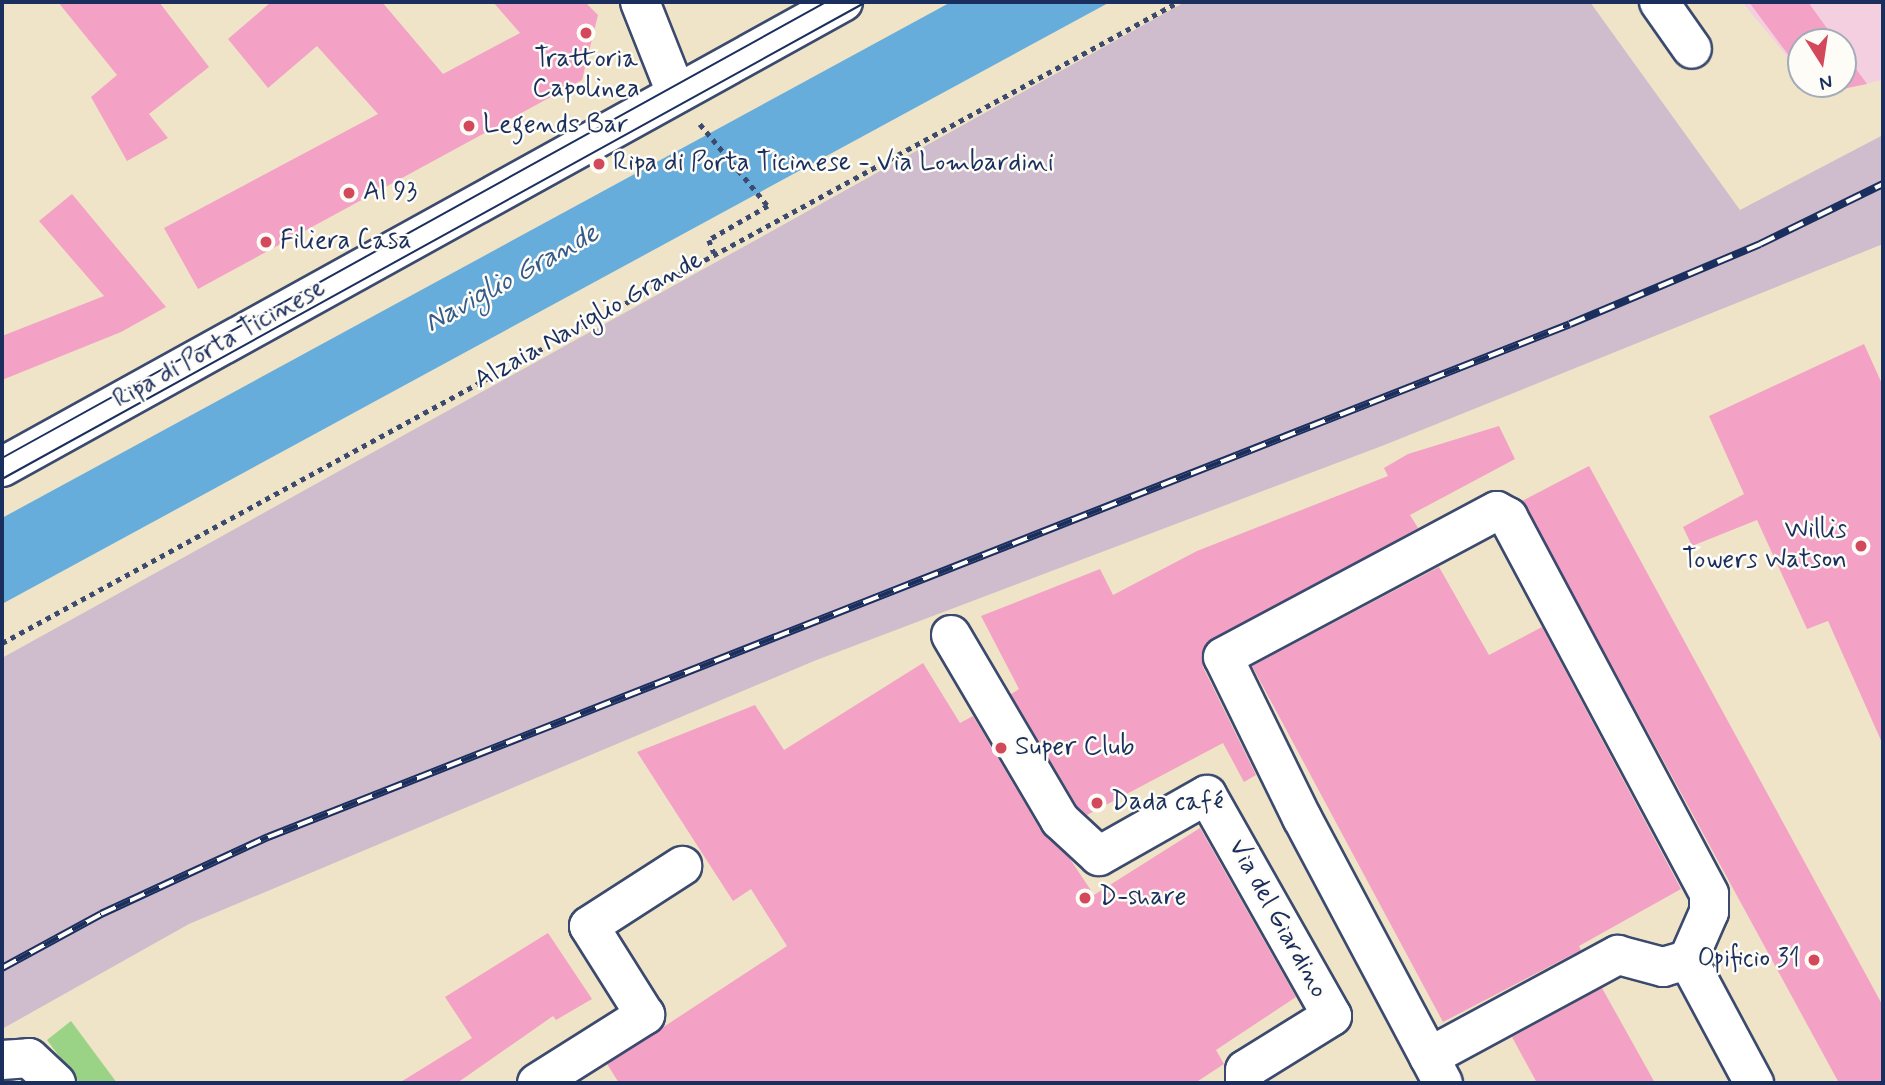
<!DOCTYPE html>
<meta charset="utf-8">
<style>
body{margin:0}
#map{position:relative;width:1885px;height:1085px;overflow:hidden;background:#efe4c7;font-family:Mynerve,sans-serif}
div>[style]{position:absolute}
.built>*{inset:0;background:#f3cfdf}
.industrial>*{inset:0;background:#cfbdce}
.green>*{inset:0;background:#9ad386}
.water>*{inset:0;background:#66addc}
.building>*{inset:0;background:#f3a2c5}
.path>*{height:4.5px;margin-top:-2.25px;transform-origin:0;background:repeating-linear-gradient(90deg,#3b4a6e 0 5px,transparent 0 10px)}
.roads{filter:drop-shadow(2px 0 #3b4a6e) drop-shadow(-2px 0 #3b4a6e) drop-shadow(0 2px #3b4a6e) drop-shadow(0 -2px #3b4a6e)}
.minor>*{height:38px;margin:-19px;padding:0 19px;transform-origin:19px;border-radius:19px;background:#fff}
.tram>*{height:2px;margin:-1px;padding:0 1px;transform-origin:1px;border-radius:1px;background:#1b2f5e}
.rail>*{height:8px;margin-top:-4px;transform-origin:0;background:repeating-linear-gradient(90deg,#fdfcf7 0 16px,#1b2f5e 0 32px);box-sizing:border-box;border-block:2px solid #1b2f5e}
.dots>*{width:19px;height:19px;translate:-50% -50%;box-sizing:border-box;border:4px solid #fdfcf7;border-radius:50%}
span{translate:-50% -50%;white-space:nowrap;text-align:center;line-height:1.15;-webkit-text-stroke:5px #fdfcf7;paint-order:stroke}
.poi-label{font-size:26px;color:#1b2f5e}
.left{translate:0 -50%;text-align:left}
.right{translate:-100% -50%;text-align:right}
.street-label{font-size:26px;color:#1b2f5e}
.water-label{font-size:28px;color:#355b8a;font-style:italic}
.frame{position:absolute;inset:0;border:4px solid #1b2f5e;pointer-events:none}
.north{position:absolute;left:1787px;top:28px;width:70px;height:70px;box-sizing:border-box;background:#fdfcf7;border:2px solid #a3aaba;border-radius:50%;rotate:168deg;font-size:19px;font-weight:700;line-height:28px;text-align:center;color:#1b2f5e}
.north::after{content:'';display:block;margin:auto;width:24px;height:32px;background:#d1495b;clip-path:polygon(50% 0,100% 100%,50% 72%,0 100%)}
</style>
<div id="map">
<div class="built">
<div style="clip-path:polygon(1742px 2px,1883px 2px,1883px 80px,1818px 94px,1810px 84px,1843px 84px,1843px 42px,1801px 42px,1801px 73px)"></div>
</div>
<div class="industrial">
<div style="clip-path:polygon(1185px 2px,1590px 2px,1740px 210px,1883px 135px,1883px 244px,1387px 444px,814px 661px,189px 924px,2px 1029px,2px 658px)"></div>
</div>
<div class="green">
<div style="clip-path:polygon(71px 1021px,117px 1083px,79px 1083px,47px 1040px)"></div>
</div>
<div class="water">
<div style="clip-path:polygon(951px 2px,1110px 2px,2px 604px,2px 518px)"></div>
</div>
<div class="building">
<div style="clip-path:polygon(58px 2px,159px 2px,209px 67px,149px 114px,168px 138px,127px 161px,91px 97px,117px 75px)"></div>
<div style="clip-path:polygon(271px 2px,382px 2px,443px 74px,520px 33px,493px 2px,585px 2px,598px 15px,582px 80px,198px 289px,164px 228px,378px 114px,317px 46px,268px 88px,228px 39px)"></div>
<div style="clip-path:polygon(1749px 2px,1808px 2px,1837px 42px,1801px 42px,1801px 72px)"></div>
<div style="clip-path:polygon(1843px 51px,1867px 84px,1818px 94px,1810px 84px,1843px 84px)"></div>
<div style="clip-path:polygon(72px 194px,166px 307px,121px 332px,2px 380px,2px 336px,104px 296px,39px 221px)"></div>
<div style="clip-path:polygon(1864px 344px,1883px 386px,1883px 745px,1828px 621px,1807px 629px,1757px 520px,1692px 546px,1683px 527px,1744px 494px,1709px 416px)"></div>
<div style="clip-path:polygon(1499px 426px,1515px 459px,1410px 515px,1418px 528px,1205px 645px,1203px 667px,1256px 775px,1244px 782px,1223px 743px,1087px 815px,1077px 806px,1011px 694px,1019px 689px,981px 616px,1100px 569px,1113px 595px,1197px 551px,1388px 476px,1384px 468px,1408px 454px)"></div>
<div style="clip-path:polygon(1589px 466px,1883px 1006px,1883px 1083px,1839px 1083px,1522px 501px)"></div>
<div style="clip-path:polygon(1439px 567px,1489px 655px,1542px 627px,1681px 889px,1579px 946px,1581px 950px,1443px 1022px,1252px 666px)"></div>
<div style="clip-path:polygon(923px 663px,960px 723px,973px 716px,1041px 831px,1070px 859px,1094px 895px,1200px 828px,1296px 997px,1216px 1050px,1224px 1064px,1195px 1083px,619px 1083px,607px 1064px,787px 946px,751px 889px,733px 901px,637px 752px,755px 705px,784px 750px)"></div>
<div style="clip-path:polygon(548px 933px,592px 999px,556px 1020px,553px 1016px,457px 1083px,399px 1083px,472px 1038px,445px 997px)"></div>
<div style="clip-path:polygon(1602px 988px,1655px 1083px,1537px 1083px,1512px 1037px)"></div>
</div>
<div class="path">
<div style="left:700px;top:124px;width:107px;rotate:50.3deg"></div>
<div style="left:768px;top:206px;width:68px;rotate:150deg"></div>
<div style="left:709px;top:240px;width:14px;rotate:69deg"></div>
<div style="left:2px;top:643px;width:1339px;rotate:-28.59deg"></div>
</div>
<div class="roads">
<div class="minor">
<div style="left:640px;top:2px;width:98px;rotate:68.4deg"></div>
<div style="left:1659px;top:2px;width:57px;rotate:54.9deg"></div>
<div style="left:2px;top:467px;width:961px;rotate:-28.94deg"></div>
<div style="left:951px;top:635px;width:215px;rotate:59.5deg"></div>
<div style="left:1060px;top:820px;width:53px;rotate:42.7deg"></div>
<div style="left:1099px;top:856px;width:124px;rotate:-29.5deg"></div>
<div style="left:1207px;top:795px;width:254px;rotate:60.5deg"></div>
<div style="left:1332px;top:1016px;width:102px;rotate:148.2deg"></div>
<div style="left:1245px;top:1070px;width:13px;rotate:90deg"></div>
<div style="left:1429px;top:1057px;width:215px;rotate:-28.4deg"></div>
<div style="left:1618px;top:955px;width:47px;rotate:14.9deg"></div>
<div style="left:1663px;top:967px;width:26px;rotate:-16deg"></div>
<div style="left:2px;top:1060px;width:27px;rotate:-4deg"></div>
<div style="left:29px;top:1058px;width:37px;rotate:43deg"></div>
<div style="left:537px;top:1083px;width:128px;rotate:-32.2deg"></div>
<div style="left:645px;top:1015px;width:105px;rotate:-122.2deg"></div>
<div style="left:589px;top:926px;width:111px;rotate:-32.8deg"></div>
<div style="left:1443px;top:1083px;width:300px;rotate:-118deg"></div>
<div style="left:1302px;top:818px;width:179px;rotate:-116.1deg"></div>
<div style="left:1223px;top:657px;width:310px;rotate:-28.1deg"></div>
<div style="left:1497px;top:511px;width:13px;rotate:29deg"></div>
<div style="left:1508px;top:517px;width:427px;rotate:61.9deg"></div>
<div style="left:1709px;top:894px;width:18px;rotate:90deg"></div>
<div style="left:1709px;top:912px;width:52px;rotate:113.6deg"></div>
<div style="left:1688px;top:960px;width:140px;rotate:61.8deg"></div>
</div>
</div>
<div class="tram">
<div style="left:2px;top:458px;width:942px;rotate:-28.96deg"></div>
<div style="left:2px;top:479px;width:987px;rotate:-28.9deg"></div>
</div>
<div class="rail">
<div style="left:2px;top:968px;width:113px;rotate:-28.6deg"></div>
<div style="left:101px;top:914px;width:184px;rotate:-24.8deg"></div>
<div style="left:268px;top:837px;width:1399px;rotate:-21.5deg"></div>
<div style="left:1570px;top:324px;width:206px;rotate:-22.8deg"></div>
<div style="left:1760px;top:244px;width:137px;rotate:-26deg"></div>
</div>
<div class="dots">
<div style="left:586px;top:33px;background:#d1495b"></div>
<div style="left:469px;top:126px;background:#d1495b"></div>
<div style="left:599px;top:164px;background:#d1495b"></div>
<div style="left:349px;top:193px;background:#d1495b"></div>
<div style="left:266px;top:242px;background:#d1495b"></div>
<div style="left:1861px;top:546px;background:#d1495b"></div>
<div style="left:1001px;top:748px;background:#d1495b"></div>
<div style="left:1097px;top:803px;background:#d1495b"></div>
<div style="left:1085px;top:898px;background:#d1495b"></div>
<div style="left:1814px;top:960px;background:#d1495b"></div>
</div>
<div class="poi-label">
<span style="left:586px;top:75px">Trattoria<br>Capolinea</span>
<span class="left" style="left:483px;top:126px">Legends Bar</span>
<span class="left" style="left:613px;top:164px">Ripa di Porta Ticinese - Via Lombardini</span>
<span class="left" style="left:363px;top:193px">Al 93</span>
<span class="left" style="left:280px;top:242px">Filiera Casa</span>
<span class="right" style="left:1847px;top:546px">Willis<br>Towers Watson</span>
<span class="left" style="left:1015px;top:748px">Super Club</span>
<span class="left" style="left:1111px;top:803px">Dada café</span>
<span class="left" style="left:1099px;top:898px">D-share</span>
<span class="right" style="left:1800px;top:960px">Opificio 31</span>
</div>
<div class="street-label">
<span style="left:589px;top:321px;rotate:-29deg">Alzaia Naviglio Grande</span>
<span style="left:220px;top:345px;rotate:-29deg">Ripa di Porta Ticinese</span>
<span style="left:1277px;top:919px;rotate:61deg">Via del Giardino</span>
</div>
<div class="water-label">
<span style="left:512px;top:279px;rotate:-29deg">Naviglio Grande</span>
</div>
<div class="frame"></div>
<div class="north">N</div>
</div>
